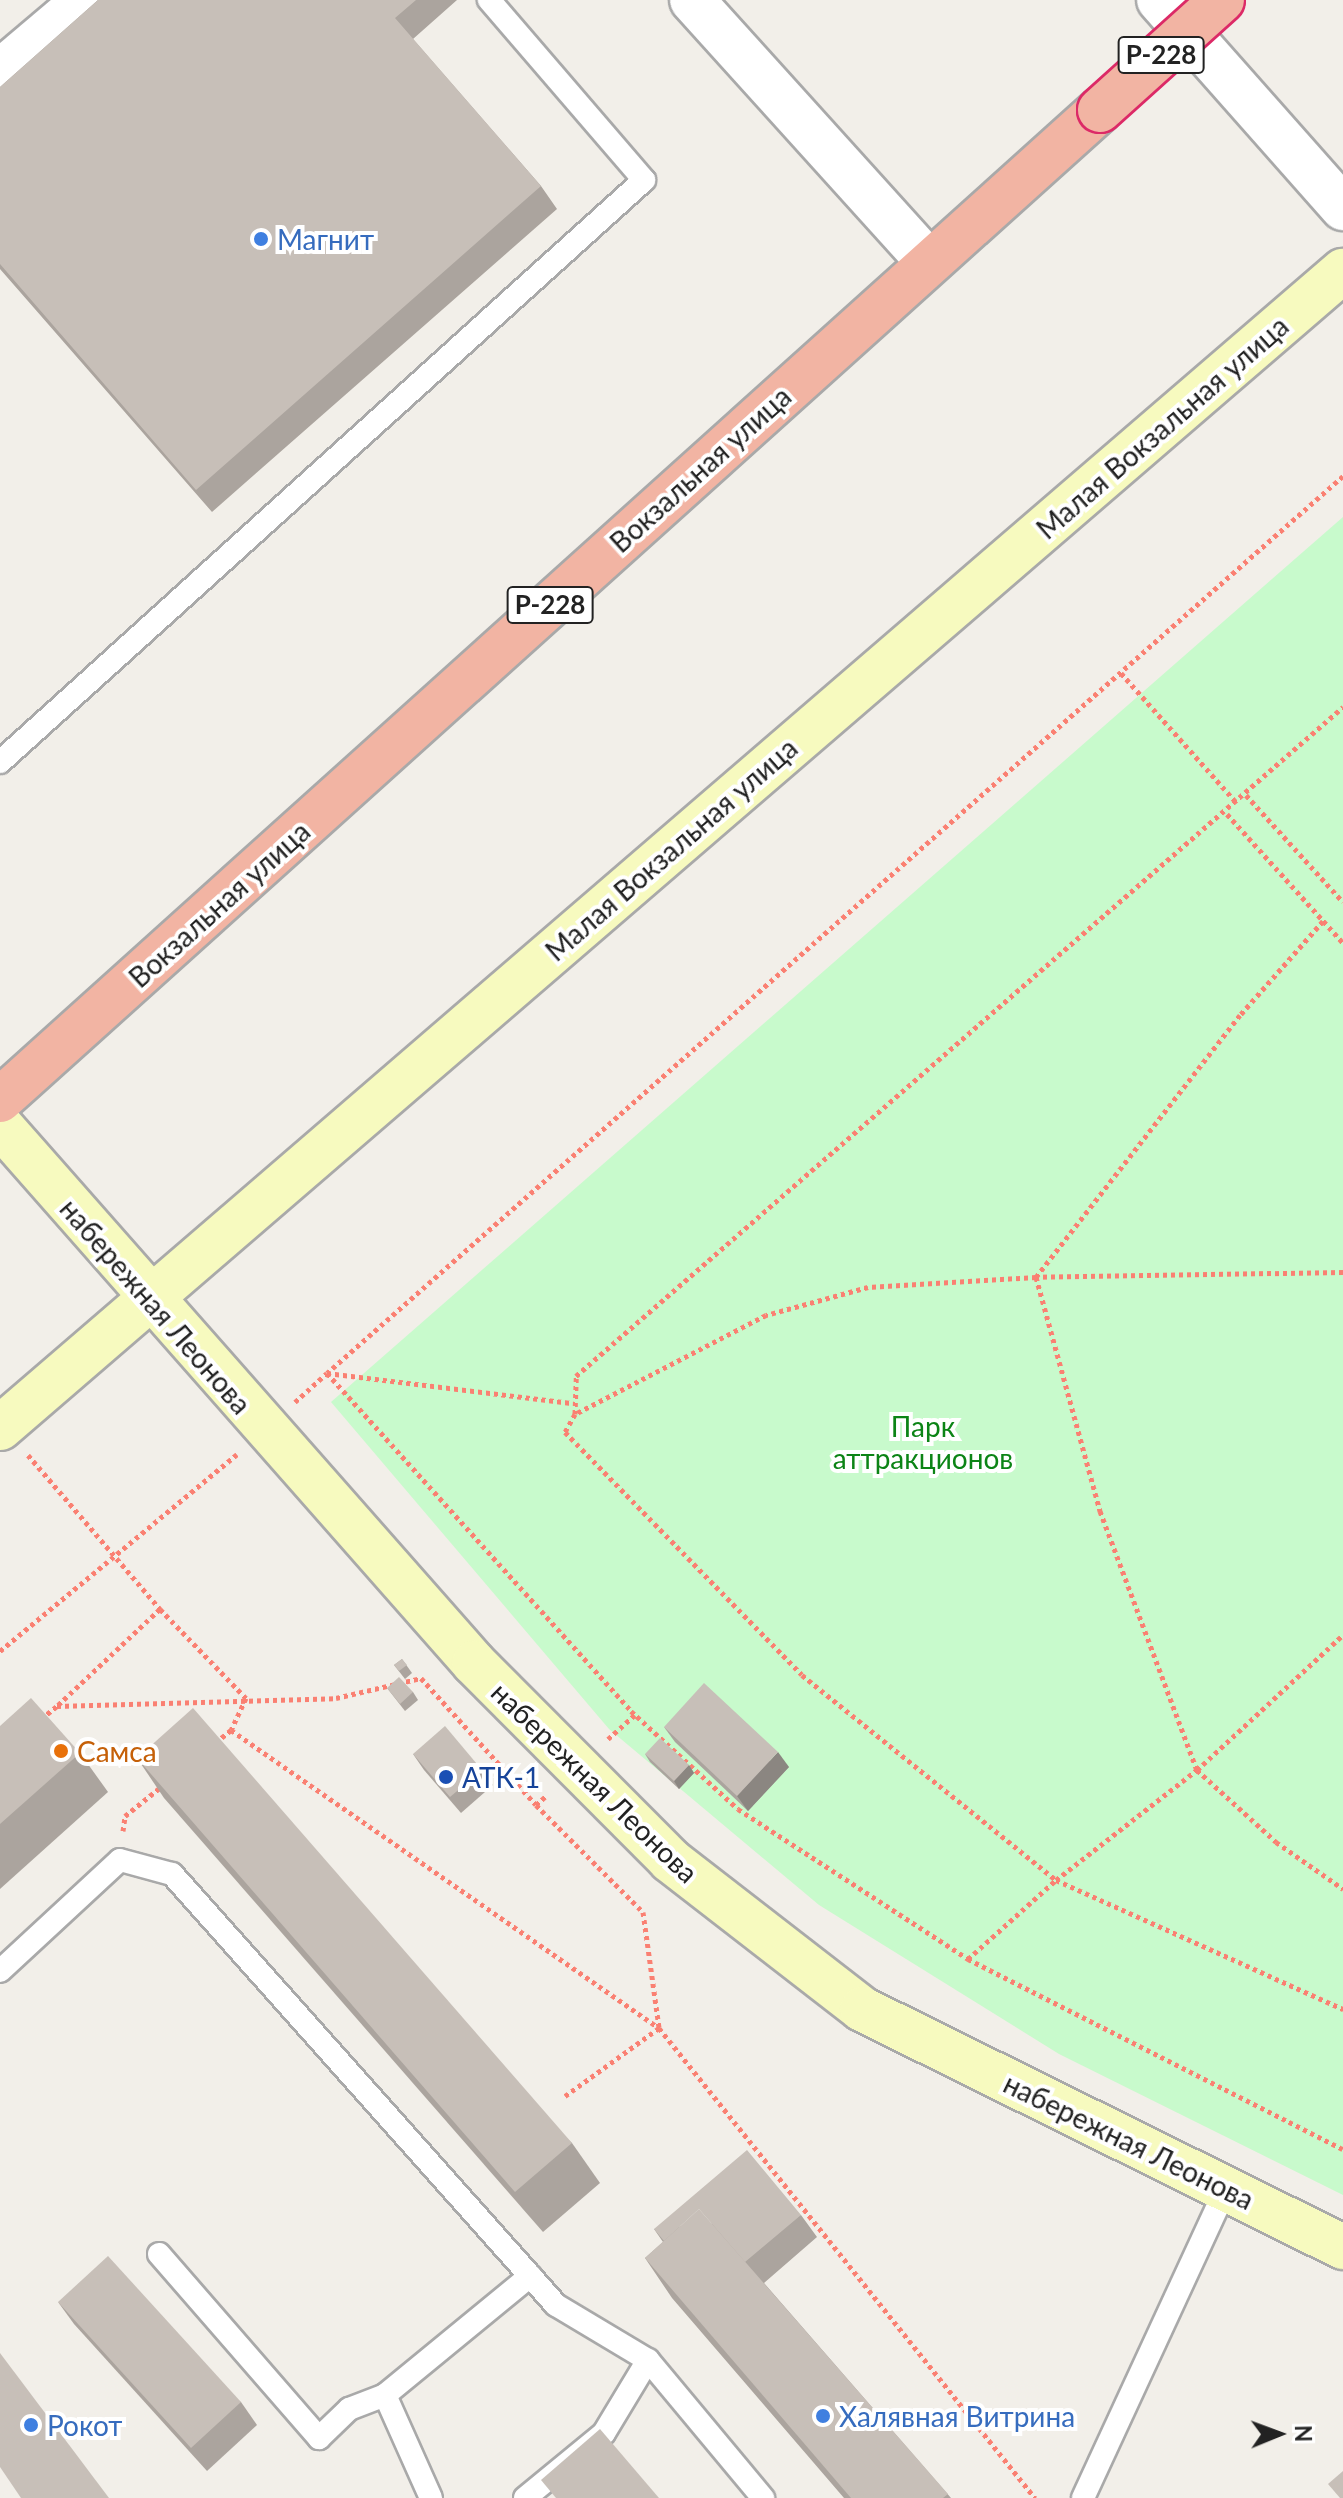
<!DOCTYPE html>
<meta charset="utf-8">
<style>
body{margin:0}
#map{position:relative;width:1343px;height:2498px;overflow:hidden;background:#f2efe9;font-family:Lato,sans-serif}
div>[style]{position:absolute}
.park>*{inset:0;background:#c8facc}
.path>*{height:5px;margin-top:-2.5px;transform-origin:0;background:repeating-linear-gradient(90deg,#fa8072 0 4px,transparent 0 8px)}
.roads{filter:drop-shadow(2px 0 #a9a9a9) drop-shadow(-2px 0 #a9a9a9) drop-shadow(0 2px #a9a9a9) drop-shadow(0 -2px #a9a9a9)}
.service>*{height:22px;margin:-11px;padding:0 11px;transform-origin:11px;border-radius:11px;background:#fff}
.minor>*{height:44px;margin:-22px;padding:0 22px;transform-origin:22px;border-radius:22px;background:#fff}
.tertiary>*{height:44px;margin:-22px;padding:0 22px;transform-origin:22px;border-radius:22px;background:#fff}
.secondary>*{height:44px;margin:-22px;padding:0 22px;transform-origin:22px;border-radius:22px;background:#f7fabf}
.trunk>*{height:44px;margin:-22px;padding:0 22px;transform-origin:22px;border-radius:22px;background:#f2b4a3}
.bridges{filter:drop-shadow(2px 0 #dc2a67) drop-shadow(-2px 0 #dc2a67) drop-shadow(0 2px #dc2a67) drop-shadow(0 -2px #dc2a67)}
.trunk-bridge>*{height:44px;margin:-22px;padding:0 22px;transform-origin:22px;border-radius:22px;background:#f2b4a3}
.wall>*{inset:0;background:#aba49e}
.shaded-wall>*{inset:0;background:#8b8681}
.building>*{inset:0;background:#c7bfb8}
.dots>*{width:22px;height:22px;translate:-50% -50%;box-sizing:border-box;border:4px solid #fff;border-radius:50%}
span{translate:-50% -50%;white-space:nowrap;text-align:center;line-height:1.15;-webkit-text-stroke:8px #fff;paint-order:stroke}
.shield-label span{padding:2px 6px;background:#fff;border:2px solid;border-radius:6px;-webkit-text-stroke-width:0}
.shield-label{font-size:26px;color:#222;font-weight:700}
.shop-label{font-size:28px;color:#366cbe}
.left{translate:0 -50%;text-align:left}
.street-label{font-size:28px;color:#222}
.park-label{font-size:28px;color:#0c8416}
.food-label{font-size:28px;color:#c56008}
.transit-label{font-size:28px;color:#164399}
.north{position:absolute;left:1239px;top:2394px;width:80px;height:80px;-webkit-text-stroke:6px #fff;paint-order:stroke;rotate:89deg;font-size:22px;font-weight:700;line-height:32px;text-align:center;color:#222}
.north::after{content:'';display:block;margin:auto;width:28px;height:36px;background:#222;clip-path:polygon(50% 0,100% 100%,50% 72%,0 100%)}
</style>
<div id="map">
<div class="park">
<div style="clip-path:polygon(1343px 517px,1343px 2195px,1059px 2054px,819px 1905px,609px 1729px,331px 1402px)"></div>
</div>
<div class="path">
<div style="left:1343px;top:476px;width:1355px;rotate:138.56deg"></div>
<div style="left:327px;top:1373px;width:455px;rotate:48deg"></div>
<div style="left:631px;top:1711px;width:145px;rotate:42.5deg"></div>
<div style="left:738px;top:1809px;width:275px;rotate:33.1deg"></div>
<div style="left:968px;top:1959px;width:420px;rotate:26.9deg"></div>
<div style="left:1121px;top:673px;width:174px;rotate:48.3deg"></div>
<div style="left:1246px;top:795px;width:144px;rotate:47.8deg"></div>
<div style="left:1227px;top:814px;width:173px;rotate:48deg"></div>
<div style="left:1323px;top:921px;width:125px;rotate:131.4deg"></div>
<div style="left:1240px;top:1015px;width:332px;rotate:127.9deg"></div>
<div style="left:1036px;top:1277px;width:243px;rotate:74.7deg"></div>
<div style="left:1100px;top:1511px;width:277px;rotate:69.5deg"></div>
<div style="left:1197px;top:1770px;width:107px;rotate:42.3deg"></div>
<div style="left:1276px;top:1842px;width:82px;rotate:35deg"></div>
<div style="left:1343px;top:1272px;width:307px;rotate:179.1deg"></div>
<div style="left:1036px;top:1277px;width:168px;rotate:176.6deg"></div>
<div style="left:868px;top:1287px;width:106px;rotate:164.6deg"></div>
<div style="left:766px;top:1315px;width:215px;rotate:152.6deg"></div>
<div style="left:575px;top:1414px;width:21px;rotate:119deg"></div>
<div style="left:565px;top:1432px;width:339px;rotate:45.7deg"></div>
<div style="left:802px;top:1675px;width:326px;rotate:38.9deg"></div>
<div style="left:1056px;top:1880px;width:179px;rotate:-38deg"></div>
<div style="left:1197px;top:1770px;width:199px;rotate:-42.8deg"></div>
<div style="left:295px;top:1402px;width:43px;rotate:-42.2deg"></div>
<div style="left:327px;top:1373px;width:248px;rotate:7deg"></div>
<div style="left:575px;top:1414px;width:38px;rotate:-88deg"></div>
<div style="left:576px;top:1376px;width:1018px;rotate:-41.1deg"></div>
<div style="left:28px;top:1455px;width:203px;rotate:49.4deg"></div>
<div style="left:160px;top:1609px;width:124px;rotate:46deg"></div>
<div style="left:246px;top:1698px;width:35px;rotate:115deg"></div>
<div style="left:231px;top:1730px;width:19px;rotate:141deg"></div>
<div style="left:0;top:1651px;width:308px;rotate:-39.7deg"></div>
<div style="left:58px;top:1705px;width:140px;rotate:-43.3deg"></div>
<div style="left:41px;top:1719px;width:21px;rotate:-39deg"></div>
<div style="left:57px;top:1706px;width:279px;rotate:-1.6deg"></div>
<div style="left:336px;top:1698px;width:87px;rotate:-13.2deg"></div>
<div style="left:421px;top:1678px;width:171px;rotate:47.8deg"></div>
<div style="left:536px;top:1805px;width:15px;rotate:-42deg"></div>
<div style="left:231px;top:1730px;width:522px;rotate:34.85deg"></div>
<div style="left:659px;top:2028px;width:116px;rotate:144.1deg"></div>
<div style="left:608px;top:1739px;width:36px;rotate:-42deg"></div>
<div style="left:536px;top:1805px;width:151px;rotate:45deg"></div>
<div style="left:643px;top:1912px;width:117px;rotate:82.1deg"></div>
<div style="left:659px;top:2028px;width:602px;rotate:51.34deg"></div>
<div style="left:123px;top:1831px;width:15px;rotate:-82deg"></div>
<div style="left:125px;top:1816px;width:48px;rotate:-39deg"></div>
<div style="left:968px;top:1959px;width:118px;rotate:-41.9deg"></div>
<div style="left:1056px;top:1880px;width:315px;rotate:24.2deg"></div>
</div>
<div class="roads">
<div class="service">
<div style="left:0;top:762px;width:868px;rotate:-42.1deg"></div>
<div style="left:644px;top:180px;width:238px;rotate:-130.7deg"></div>
<div style="left:0;top:1971px;width:163px;rotate:-42.8deg"></div>
<div style="left:120px;top:1860px;width:54px;rotate:15.1deg"></div>
<div style="left:172px;top:1874px;width:577px;rotate:48.3deg"></div>
<div style="left:556px;top:2305px;width:107px;rotate:30.9deg"></div>
<div style="left:648px;top:2360px;width:180px;rotate:50.2deg"></div>
<div style="left:159px;top:2254px;width:244px;rotate:49deg"></div>
<div style="left:319px;top:2438px;width:42px;rotate:-44deg"></div>
<div style="left:349px;top:2409px;width:39px;rotate:-21deg"></div>
<div style="left:431px;top:2498px;width:113px;rotate:-114.1deg"></div>
<div style="left:385px;top:2395px;width:188px;rotate:-39.4deg"></div>
<div style="left:525px;top:2498px;width:102px;rotate:-39.4deg"></div>
<div style="left:604px;top:2433px;width:85px;rotate:-58.9deg"></div>
<div style="left:1083px;top:2498px;width:340px;rotate:-65.2deg"></div>
</div>
<div class="minor">
<div style="left:692px;top:0;width:353px;rotate:47.9deg"></div>
<div style="left:0;top:72px;width:111px;rotate:-40.3deg"></div>
</div>
<div class="tertiary">
<div style="left:1159px;top:0;width:278px;rotate:48.5deg"></div>
</div>
<div class="secondary">
<div style="left:0;top:1125px;width:717px;rotate:48.62deg"></div>
<div style="left:474px;top:1663px;width:278px;rotate:45.1deg"></div>
<div style="left:670px;top:1860px;width:243px;rotate:37.8deg"></div>
<div style="left:862px;top:2009px;width:537px;rotate:26.33deg"></div>
<div style="left:0;top:1428px;width:1773px;rotate:-40.75deg"></div>
</div>
<div class="trunk">
<div style="left:0;top:1100px;width:1480px;rotate:-41.99deg"></div>
</div>
</div>
<div class="bridges">
<div class="trunk-bridge">
<div style="left:1100px;top:110px;width:164px;rotate:-42deg"></div>
</div>
</div>
<div class="wall">
<div style="clip-path:polygon(98px 0,457px 0,413px 39px,541px 186px,557px 209px,212px 512px,0 269px,0 87px)"></div>
<div style="clip-path:polygon(402px 1659px,412px 1673px,405px 1679px,394px 1665px)"></div>
<div style="clip-path:polygon(387px 1688px,413px 1692px,418px 1700px,405px 1711px)"></div>
<div style="clip-path:polygon(0 1726px,80px 1753px,108px 1792px,0 1889px)"></div>
<div style="clip-path:polygon(664px 1727px,789px 1767px,748px 1811px,675px 1742px)"></div>
<div style="clip-path:polygon(413px 1754px,482px 1770px,493px 1785px,461px 1813px,424px 1770px)"></div>
<div style="clip-path:polygon(645px 1754px,689px 1765px,694px 1773px,679px 1789px,650px 1762px)"></div>
<div style="clip-path:polygon(137px 1758px,572px 2143px,600px 2183px,543px 2232px,164px 1798px)"></div>
<div style="clip-path:polygon(801px 2215px,817px 2237px,764px 2283px,951px 2498px,844px 2498px,672px 2298px,645px 2258px,663px 2242px,654px 2229px)"></div>
<div style="clip-path:polygon(58px 2302px,241px 2402px,257px 2425px,207px 2471px,74px 2324px)"></div>
</div>
<div class="shaded-wall">
<div style="clip-path:polygon(778px 1752px,789px 1767px,748px 1811px,737px 1796px)"></div>
<div style="clip-path:polygon(689px 1765px,694px 1773px,679px 1789px,674px 1781px)"></div>
</div>
<div class="building">
<div style="clip-path:polygon(98px 0,416px 0,395px 18px,541px 186px,196px 490px,0 264px,0 87px)"></div>
<div style="clip-path:polygon(402px 1659px,407px 1665px,399px 1671px,394px 1665px)"></div>
<div style="clip-path:polygon(399px 1677px,413px 1692px,400px 1704px,387px 1688px)"></div>
<div style="clip-path:polygon(704px 1683px,778px 1752px,737px 1796px,664px 1727px)"></div>
<div style="clip-path:polygon(31px 1698px,80px 1753px,0 1824px,0 1726px)"></div>
<div style="clip-path:polygon(193px 1708px,572px 2143px,515px 2192px,137px 1758px)"></div>
<div style="clip-path:polygon(445px 1726px,482px 1770px,450px 1797px,413px 1754px)"></div>
<div style="clip-path:polygon(660px 1738px,689px 1765px,674px 1781px,645px 1754px)"></div>
<div style="clip-path:polygon(747px 2150px,801px 2215px,745px 2262px,699px 2209px,664px 2241px,654px 2229px)"></div>
<div style="clip-path:polygon(699px 2209px,948px 2494px,943px 2498px,851px 2498px,645px 2258px)"></div>
<div style="clip-path:polygon(108px 2256px,241px 2402px,191px 2448px,58px 2302px)"></div>
<div style="clip-path:polygon(0 2353px,109px 2498px,21px 2498px,0 2467px)"></div>
<div style="clip-path:polygon(600px 2429px,659px 2498px,556px 2498px,541px 2480px)"></div>
<div style="clip-path:polygon(1343px 2471px,1343px 2498px,1340px 2498px,1328px 2484px)"></div>
</div>
<div class="dots">
<div style="left:261px;top:239px;background:#3f7fe0"></div>
<div style="left:61px;top:1751px;background:#e8710a"></div>
<div style="left:446px;top:1777px;background:#1a4fb4"></div>
<div style="left:823px;top:2416px;background:#3f7fe0"></div>
<div style="left:31px;top:2425px;background:#3f7fe0"></div>
</div>
<div class="shield-label">
<span style="left:1161px;top:55px">Р-228</span>
<span style="left:550px;top:605px">Р-228</span>
</div>
<div class="shop-label">
<span class="left" style="left:277px;top:239px">Магнит</span>
<span class="left" style="left:839px;top:2416px">Халявная Витрина</span>
<span class="left" style="left:47px;top:2425px">Рокот</span>
</div>
<div class="street-label">
<span style="left:1162px;top:427px;rotate:-41deg">Малая Вокзальная улица</span>
<span style="left:700px;top:469px;rotate:-42deg">Вокзальная улица</span>
<span style="left:671px;top:849px;rotate:-41deg">Малая Вокзальная улица</span>
<span style="left:219px;top:904px;rotate:-42deg">Вокзальная улица</span>
<span style="left:156px;top:1306px;rotate:49deg">набережная Леонова</span>
<span style="left:595px;top:1782px;rotate:44deg">набережная Леонова</span>
<span style="left:1129px;top:2141px;rotate:26deg">набережная Леонова</span>
</div>
<div class="park-label">
<span style="left:923px;top:1442px">Парк<br>аттракционов</span>
</div>
<div class="food-label">
<span class="left" style="left:77px;top:1751px">Самса</span>
</div>
<div class="transit-label">
<span class="left" style="left:462px;top:1777px">АТК-1</span>
</div>
<div class="north">N</div>
</div>
